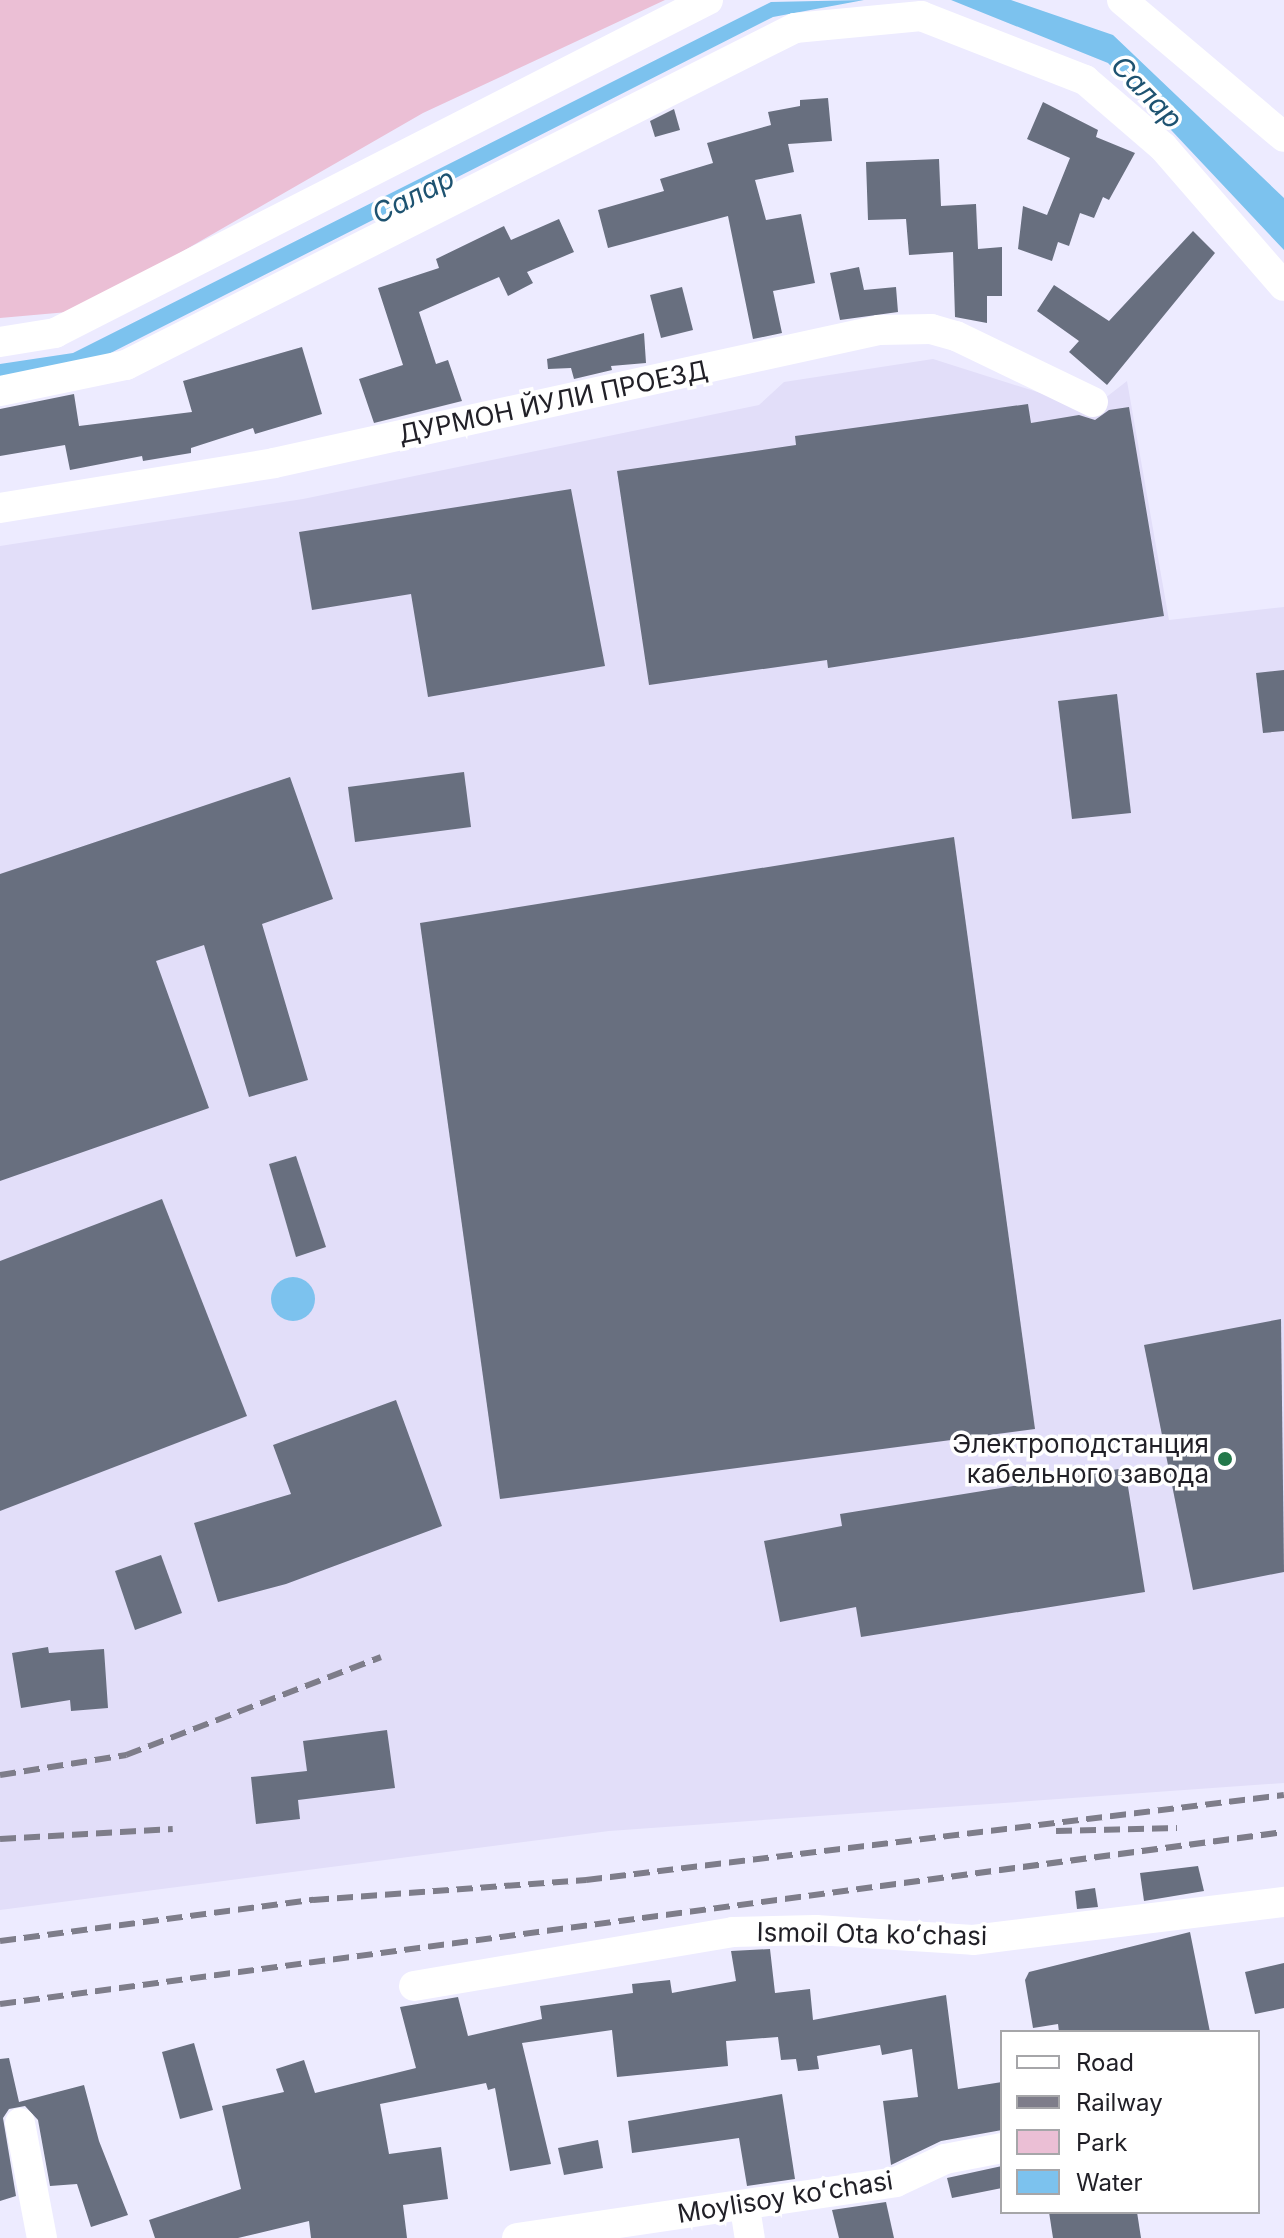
<!DOCTYPE html>
<meta charset="utf-8">
<style>
body{margin:0}
#map{position:relative;width:1284px;height:2238px;overflow:hidden;background:#edebff;font-family:Inter,sans-serif}
div>[style]{position:absolute}
.built>*{inset:0;background:#e2def9}
.green>*{inset:0;background:#ebbfd5}
.water>*{inset:0;background:#7cc2ee}
.round{border-radius:50%}
.building>*{inset:0;background:#686f7f}
.street>*{height:30px;margin:-15px;padding:0 15px;transform-origin:15px;border-radius:15px;background:#fff}
.rail>*{height:6px;margin-top:-3px;transform-origin:0;background:repeating-linear-gradient(90deg,#7e7d8a 0 16px,transparent 0 24px)}
.dots>*{width:22px;height:22px;translate:-50% -50%;box-sizing:border-box;border:4px solid #fff;border-radius:50%}
span{translate:-50% -50%;white-space:nowrap;text-align:center;line-height:1.15;-webkit-text-stroke:7px #fff;paint-order:stroke}
.street-label{font-size:26px;color:#212027}
.poi-label{font-size:26px;color:#212027}
.right{translate:-100% -50%;text-align:right}
.water-label{font-size:28px;color:#1e5371;font-style:italic}
.legend{position:absolute;left:1000px;top:2030px;width:260px;height:184px;box-sizing:border-box;background:#fff;border:2px solid #a6a6a9;margin:0;padding:10px 14px;list-style:none;font-size:24px;color:#212027}
.legend li{display:flex;align-items:center;gap:16px;height:40px}
.legend b{width:40px;border:2px solid #a6a6a9}
</style>
<div id="map">
<div class="built">
<div style="clip-path:polygon(933px 359px,1091px 409px,1127px 381px,1169px 620px,1284px 607px,1284px 1783px,609px 1831px,0 1910px,0 546px,303px 499px,759px 405px,784px 382px)"></div>
</div>
<div class="green">
<div style="clip-path:polygon(0 0,665px 0,423px 113px,79px 311px,0 318px)"></div>
</div>
<div class="water">
<div style="clip-path:polygon(864px 0,773px 17px,81px 368px,0 382px,0 364px,73px 353px,771px 2px)"></div>
<div style="clip-path:polygon(951px 0,1011px 0,1113px 35px,1284px 198px,1284px 250px,1108px 63px)"></div>
<div class="round" style="left:271px;top:1277px;width:44px;height:44px"></div>
</div>
<div class="building">
<div style="clip-path:polygon(828px 98px,832px 141px,788px 144px,794px 172px,755px 180px,766px 220px,801px 214px,815px 283px,773px 291px,782px 333px,753px 339px,728px 216px,608px 248px,598px 210px,664px 191px,660px 179px,713px 163px,707px 143px,771px 125px,768px 112px,800px 106px,800px 100px)"></div>
<div style="clip-path:polygon(1043px 102px,1098px 130px,1096px 137px,1135px 153px,1109px 200px,1103px 197px,1094px 218px,1080px 213px,1069px 246px,1058px 242px,1052px 261px,1018px 249px,1023px 206px,1047px 215px,1070px 158px,1027px 139px)"></div>
<div style="clip-path:polygon(674px 109px,680px 130px,655px 137px,650px 121px)"></div>
<div style="clip-path:polygon(939px 159px,941px 206px,976px 204px,978px 249px,1002px 247px,1002px 296px,987px 296px,987px 323px,955px 317px,953px 252px,909px 255px,906px 219px,868px 220px,866px 162px)"></div>
<div style="clip-path:polygon(559px 219px,574px 252px,527px 272px,533px 283px,508px 296px,499px 277px,419px 312px,436px 364px,448px 360px,462px 401px,374px 423px,359px 379px,403px 365px,378px 288px,439px 268px,436px 259px,504px 226px,511px 240px)"></div>
<div style="clip-path:polygon(1193px 231px,1215px 253px,1107px 385px,1069px 352px,1079px 341px,1037px 311px,1054px 285px,1109px 321px)"></div>
<div style="clip-path:polygon(859px 267px,864px 290px,896px 287px,898px 312px,840px 320px,830px 273px)"></div>
<div style="clip-path:polygon(682px 287px,693px 330px,661px 338px,650px 295px)"></div>
<div style="clip-path:polygon(644px 333px,646px 363px,611px 366px,612px 370px,574px 379px,571px 368px,548px 369px,547px 359px)"></div>
<div style="clip-path:polygon(302px 347px,322px 414px,255px 434px,253px 428px,191px 448px,191px 453px,143px 461px,142px 456px,70px 470px,65px 445px,0 456px,0 409px,74px 394px,79px 426px,192px 412px,183px 381px)"></div>
<div style="clip-path:polygon(1028px 404px,1031px 423px,1079px 415px,1095px 420px,1109px 410px,1129px 407px,1164px 616px,828px 668px,827px 660px,649px 685px,617px 471px,796px 445px,795px 436px)"></div>
<div style="clip-path:polygon(571px 489px,605px 666px,428px 697px,411px 594px,312px 610px,299px 532px)"></div>
<div style="clip-path:polygon(1284px 670px,1284px 731px,1263px 733px,1256px 673px)"></div>
<div style="clip-path:polygon(1117px 694px,1131px 813px,1072px 819px,1058px 701px)"></div>
<div style="clip-path:polygon(464px 772px,471px 827px,355px 842px,348px 787px)"></div>
<div style="clip-path:polygon(290px 777px,333px 899px,262px 924px,308px 1080px,249px 1097px,204px 945px,156px 961px,209px 1108px,0 1181px,0 874px)"></div>
<div style="clip-path:polygon(954px 837px,1035px 1429px,500px 1499px,420px 923px)"></div>
<div style="clip-path:polygon(296px 1156px,326px 1247px,296px 1257px,269px 1164px)"></div>
<div style="clip-path:polygon(162px 1199px,247px 1416px,0 1511px,0 1261px)"></div>
<div style="clip-path:polygon(1281px 1319px,1284px 1572px,1193px 1590px,1144px 1345px)"></div>
<div style="clip-path:polygon(396px 1400px,442px 1526px,286px 1584px,218px 1602px,194px 1523px,291px 1494px,273px 1445px)"></div>
<div style="clip-path:polygon(1125px 1468px,1145px 1592px,861px 1637px,856px 1607px,780px 1622px,764px 1541px,842px 1526px,840px 1514px)"></div>
<div style="clip-path:polygon(161px 1555px,182px 1613px,135px 1630px,115px 1571px)"></div>
<div style="clip-path:polygon(48px 1647px,49px 1653px,104px 1649px,108px 1708px,71px 1711px,70px 1700px,21px 1708px,12px 1653px)"></div>
<div style="clip-path:polygon(387px 1730px,395px 1788px,298px 1800px,300px 1819px,256px 1824px,251px 1777px,307px 1771px,303px 1741px)"></div>
<div style="clip-path:polygon(1198px 1866px,1204px 1891px,1144px 1901px,1140px 1873px)"></div>
<div style="clip-path:polygon(1095px 1888px,1098px 1907px,1077px 1909px,1075px 1891px)"></div>
<div style="clip-path:polygon(1190px 1932px,1210px 2032px,1059px 2032px,1058px 2024px,1033px 2028px,1025px 1980px,1029px 1972px)"></div>
<div style="clip-path:polygon(770px 1949px,775px 1993px,810px 1989px,813px 2020px,946px 1995px,958px 2089px,1002px 2082px,1002px 2130px,941px 2141px,891px 2165px,883px 2101px,918px 2097px,912px 2049px,882px 2055px,880px 2045px,817px 2056px,819px 2069px,798px 2071px,796px 2059px,781px 2060px,778px 2037px,726px 2041px,728px 2066px,617px 2077px,612px 2030px,522px 2043px,551px 2164px,510px 2171px,495px 2088px,488px 2090px,486px 2083px,380px 2104px,389px 2154px,441px 2147px,448px 2199px,403px 2205px,407px 2238px,311px 2238px,309px 2221px,238px 2238px,155px 2238px,149px 2220px,241px 2189px,222px 2106px,284px 2092px,276px 2069px,304px 2060px,315px 2093px,416px 2068px,400px 2007px,458px 1997px,468px 2036px,542px 2019px,540px 2006px,633px 1993px,632px 1984px,670px 1980px,672px 1993px,736px 1981px,731px 1951px)"></div>
<div style="clip-path:polygon(1284px 1963px,1284px 2008px,1255px 2014px,1245px 1972px)"></div>
<div style="clip-path:polygon(194px 2043px,213px 2110px,180px 2119px,162px 2052px)"></div>
<div style="clip-path:polygon(9px 2058px,19px 2102px,84px 2085px,99px 2141px,128px 2215px,91px 2227px,77px 2184px,50px 2186px,38px 2120px,25px 2106px,9px 2109px,3px 2118px,16px 2196px,0 2201px,0 2059px)"></div>
<div style="clip-path:polygon(782px 2094px,795px 2179px,747px 2186px,739px 2138px,632px 2153px,628px 2121px)"></div>
<div style="clip-path:polygon(598px 2140px,603px 2168px,564px 2175px,558px 2148px)"></div>
<div style="clip-path:polygon(1002px 2166px,1002px 2188px,952px 2198px,947px 2178px)"></div>
<div style="clip-path:polygon(886px 2202px,894px 2238px,839px 2238px,832px 2210px)"></div>
<div style="clip-path:polygon(1049px 2212px,1137px 2212px,1141px 2238px,1053px 2238px)"></div>
</div>
<div class="street">
<div style="left:1122px;top:0;width:212px;rotate:40.2deg"></div>
<div style="left:0;top:342px;width:56px;rotate:-9.3deg"></div>
<div style="left:55px;top:333px;width:733px;rotate:-27.02deg"></div>
<div style="left:0;top:391px;width:129px;rotate:-11.7deg"></div>
<div style="left:126px;top:365px;width:749px;rotate:-26.74deg"></div>
<div style="left:795px;top:28px;width:127px;rotate:-5.4deg"></div>
<div style="left:921px;top:16px;width:176px;rotate:21.3deg"></div>
<div style="left:1085px;top:80px;width:103px;rotate:40.7deg"></div>
<div style="left:1163px;top:147px;width:184px;rotate:49deg"></div>
<div style="left:0;top:508px;width:278px;rotate:-9.3deg"></div>
<div style="left:274px;top:463px;width:619px;rotate:-12.4deg"></div>
<div style="left:879px;top:330px;width:52px;rotate:-1.1deg"></div>
<div style="left:931px;top:329px;width:26px;rotate:16deg"></div>
<div style="left:956px;top:336px;width:152px;rotate:25.7deg"></div>
<div style="left:414px;top:1986px;width:324px;rotate:-9.6deg"></div>
<div style="left:733px;top:1932px;width:83px;rotate:-1.4deg"></div>
<div style="left:816px;top:1930px;width:157px;rotate:3.6deg"></div>
<div style="left:973px;top:1940px;width:313px;rotate:-7deg"></div>
<div style="left:20px;top:2123px;width:117px;rotate:79.2deg"></div>
<div style="left:745px;top:2208px;width:30px;rotate:81deg"></div>
<div style="left:517px;top:2238px;width:383px;rotate:-8.4deg"></div>
<div style="left:896px;top:2182px;width:54px;rotate:-25.1deg"></div>
<div style="left:945px;top:2159px;width:58px;rotate:-10.9deg"></div>
</div>
<div class="rail">
<div style="left:0;top:1775px;width:128px;rotate:-9deg"></div>
<div style="left:126px;top:1755px;width:273px;rotate:-21deg"></div>
<div style="left:1056px;top:1831px;width:121px;rotate:-1.4deg"></div>
<div style="left:0;top:1839px;width:173px;rotate:-3.3deg"></div>
<div style="left:0;top:1941px;width:316px;rotate:-7.5deg"></div>
<div style="left:313px;top:1900px;width:274px;rotate:-4.2deg"></div>
<div style="left:586px;top:1880px;width:703px;rotate:-6.94deg"></div>
<div style="left:0;top:2004px;width:1295px;rotate:-7.63deg"></div>
</div>
<div class="dots">
<div style="left:1225px;top:1459px;background:#23784a"></div>
</div>
<div class="street-label">
<span style="left:553px;top:402px;rotate:-12deg">ДУРМОН ЙУЛИ ПРОЕЗД</span>
<span style="left:872px;top:1934px;rotate:1deg">Ismoil Ota koʻchasi</span>
<span style="left:785px;top:2197px;rotate:-9deg">Moylisoy koʻchasi</span>
</div>
<div class="poi-label">
<span class="right" style="left:1209px;top:1459px">Электроподстанция<br>кабельного завода</span>
</div>
<div class="water-label">
<span style="left:1147px;top:92px;rotate:46deg">Салар</span>
<span style="left:413px;top:196px;rotate:-27deg">Салар</span>
</div>
<ul class="legend">
<li><b style="height:10px;background:#fff"></b>Road</li>
<li><b style="height:10px;background:#7e7d8a"></b>Railway</li>
<li><b style="height:22px;background:#ebbfd5"></b>Park</li>
<li><b style="height:22px;background:#7cc2ee"></b>Water</li>
</ul>
</div>
